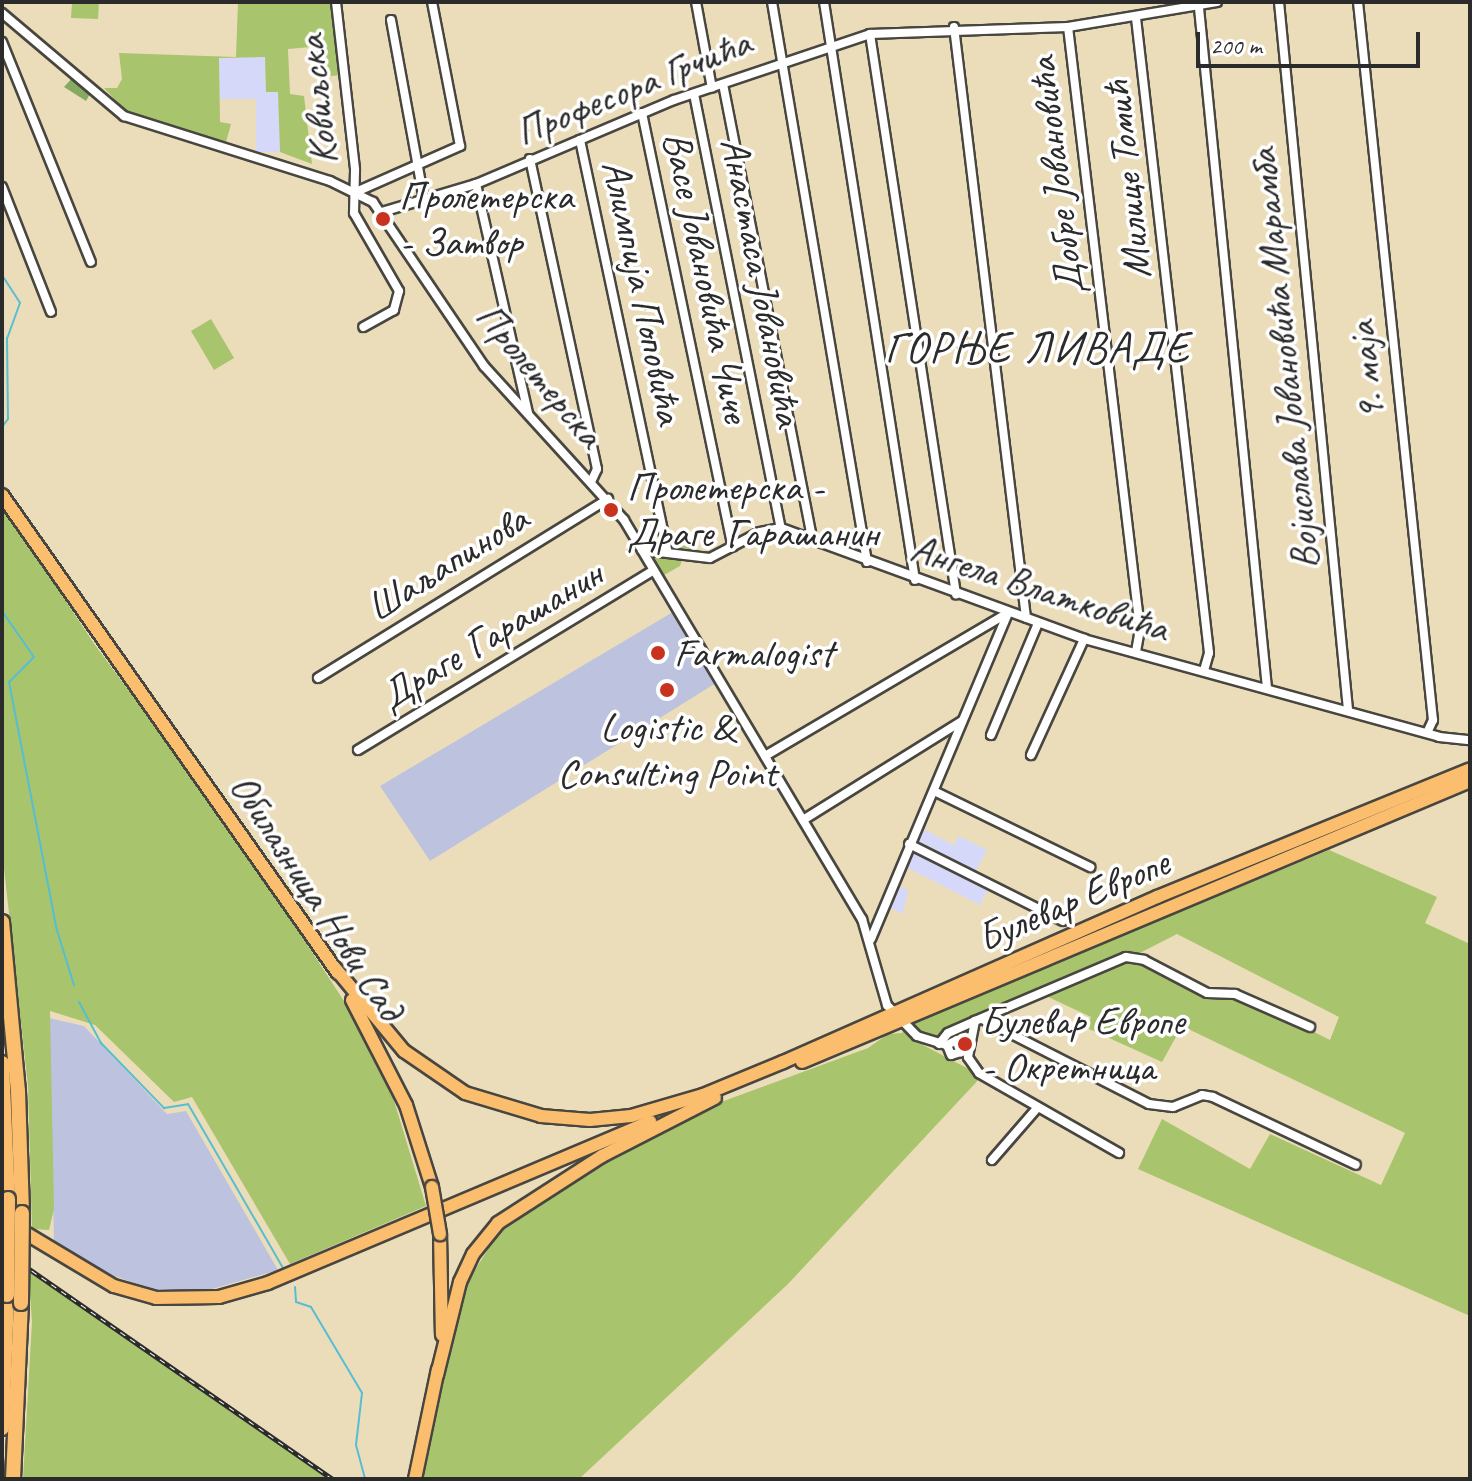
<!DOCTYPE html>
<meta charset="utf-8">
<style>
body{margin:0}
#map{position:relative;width:1472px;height:1481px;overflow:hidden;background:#ecddba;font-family:Caveat,sans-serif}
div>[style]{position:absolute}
.built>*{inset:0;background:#d5d8f9}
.industrial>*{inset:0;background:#bdc3de}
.green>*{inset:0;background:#a8c46c}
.forest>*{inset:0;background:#86aa60}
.stream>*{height:2px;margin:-1px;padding:0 1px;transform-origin:1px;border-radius:1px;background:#56bed3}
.roads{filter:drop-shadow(2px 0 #484640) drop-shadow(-2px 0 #484640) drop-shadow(0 2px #484640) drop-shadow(0 -2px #484640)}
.minor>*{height:8px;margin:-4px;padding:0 4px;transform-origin:4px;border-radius:4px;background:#fff}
.primary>*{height:12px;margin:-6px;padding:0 6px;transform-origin:6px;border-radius:6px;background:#fbbe6e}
.motorway>*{height:14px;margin:-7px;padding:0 7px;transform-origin:7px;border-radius:7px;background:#fbbe6e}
.rail>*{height:5px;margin-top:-2.5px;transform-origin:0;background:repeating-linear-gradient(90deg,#fff 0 6px,#2b2b2b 0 12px);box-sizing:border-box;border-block:2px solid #2b2b2b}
.bridges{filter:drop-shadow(2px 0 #484640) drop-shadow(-2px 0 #484640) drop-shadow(0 2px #484640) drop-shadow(0 -2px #484640)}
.primary-bridge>*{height:12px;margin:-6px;padding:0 6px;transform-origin:6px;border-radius:6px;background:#fbbe6e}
.motorway-bridge>*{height:14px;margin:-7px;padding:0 7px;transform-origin:7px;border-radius:7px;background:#fbbe6e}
.dots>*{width:22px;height:22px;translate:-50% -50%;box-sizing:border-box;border:4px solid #fff;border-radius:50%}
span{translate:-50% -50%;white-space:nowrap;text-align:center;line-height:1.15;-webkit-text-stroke:7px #fff;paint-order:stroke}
.street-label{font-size:40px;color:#2b2b2b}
.poi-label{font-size:40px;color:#2b2b2b}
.left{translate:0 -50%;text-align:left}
.quarter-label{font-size:44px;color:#2b2b2b;letter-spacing:2px}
.frame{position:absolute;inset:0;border:4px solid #2b2b2b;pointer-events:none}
.scale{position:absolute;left:1196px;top:32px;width:224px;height:36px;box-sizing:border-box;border:4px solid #2b2b2b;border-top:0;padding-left:10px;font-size:24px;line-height:28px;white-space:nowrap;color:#2b2b2b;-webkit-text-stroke:6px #fff;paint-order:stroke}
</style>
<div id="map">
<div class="built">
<div style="clip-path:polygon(265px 57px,266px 91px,278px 91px,280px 152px,256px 152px,256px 99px,220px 99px,219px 58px)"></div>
<div style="clip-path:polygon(923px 829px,954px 845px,959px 836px,987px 850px,972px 878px,989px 887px,980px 905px,906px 867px)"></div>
<div style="clip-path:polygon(898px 885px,908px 890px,903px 914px,888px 907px)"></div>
</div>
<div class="industrial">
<div style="clip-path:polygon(673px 612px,716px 683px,430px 861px,380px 786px)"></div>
<div style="clip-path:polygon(49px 1018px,84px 1026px,167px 1114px,186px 1111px,278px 1270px,195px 1294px,153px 1290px,87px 1266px,54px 1242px)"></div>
</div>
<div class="green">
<div style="clip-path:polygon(72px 2px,99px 2px,98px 19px,71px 18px)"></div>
<div style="clip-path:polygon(238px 2px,333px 2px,341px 75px,314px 78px,311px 47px,288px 49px,290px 94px,304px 96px,312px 164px,280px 152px,278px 92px,266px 92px,265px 57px,219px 58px,220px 122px,231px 124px,226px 142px,126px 111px,104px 88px,117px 88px,122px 79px,119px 53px,236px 57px)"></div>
<div style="clip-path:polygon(211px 319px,234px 358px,214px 370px,191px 331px)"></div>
<div style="clip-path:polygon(2px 505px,95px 645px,235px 834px,344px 1001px,392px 1094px,426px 1206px,290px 1264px,192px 1097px,174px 1102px,95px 1025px,50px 1011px,54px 1209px,49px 1230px,32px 1229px,28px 1086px,2px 850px)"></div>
<div style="clip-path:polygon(692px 537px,696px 555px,674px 550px,669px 542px)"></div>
<div style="clip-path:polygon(661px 553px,682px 560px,680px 566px,664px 575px,653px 558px)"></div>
<div style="clip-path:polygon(evenodd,1329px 850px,1437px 897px,1425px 923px,1470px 944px,1470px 1316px,1138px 1169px,1162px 1119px,1250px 1169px,1270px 1134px,1381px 1185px,1405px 1133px,1182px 1026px,1162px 1062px,1087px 1028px,1091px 1017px,1044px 995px,923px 1045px,982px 1076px,788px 1284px,579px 1479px,419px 1479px,468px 1281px,497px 1235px,528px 1208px,659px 1131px,721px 1102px,868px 1048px,888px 1034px,902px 1033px,906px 1025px,1329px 850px,1177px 934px,1339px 1017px,1330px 1040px,1241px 995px,1210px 999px,1130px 958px,1177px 934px)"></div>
<div style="clip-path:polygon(28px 1267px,330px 1479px,23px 1479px,32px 1322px)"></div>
</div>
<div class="forest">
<div style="clip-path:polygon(74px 76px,91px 92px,86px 101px,64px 87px)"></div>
</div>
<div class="stream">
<div style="left:2px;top:275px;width:33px;rotate:57deg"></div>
<div style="left:20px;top:303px;width:37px;rotate:110deg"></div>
<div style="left:7px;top:338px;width:81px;rotate:89.3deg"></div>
<div style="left:8px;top:419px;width:10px;rotate:127deg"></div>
<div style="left:2px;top:611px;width:56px;rotate:55.2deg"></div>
<div style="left:34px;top:657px;width:35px;rotate:135deg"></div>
<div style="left:9px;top:682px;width:249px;rotate:79.1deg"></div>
<div style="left:56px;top:927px;width:61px;rotate:72.8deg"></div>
<div style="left:79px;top:1002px;width:47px;rotate:61.8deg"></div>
<div style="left:101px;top:1043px;width:91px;rotate:45.9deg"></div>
<div style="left:164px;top:1108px;width:24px;rotate:-9deg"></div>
<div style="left:188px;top:1104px;width:190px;rotate:59.9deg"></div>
<div style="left:295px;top:1287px;width:15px;rotate:86deg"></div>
<div style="left:296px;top:1302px;width:16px;rotate:18deg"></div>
<div style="left:311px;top:1307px;width:100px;rotate:59.3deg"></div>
<div style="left:362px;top:1393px;width:52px;rotate:96.6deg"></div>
<div style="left:356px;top:1445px;width:35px;rotate:75deg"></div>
</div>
<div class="roads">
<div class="minor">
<div style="left:336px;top:2px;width:169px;rotate:83.5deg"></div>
<div style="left:355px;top:170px;width:43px;rotate:91.3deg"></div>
<div style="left:354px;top:213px;width:90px;rotate:60deg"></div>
<div style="left:399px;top:291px;width:20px;rotate:105deg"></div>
<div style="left:394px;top:310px;width:35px;rotate:151deg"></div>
<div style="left:696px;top:2px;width:87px;rotate:79.5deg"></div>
<div style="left:772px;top:2px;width:568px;rotate:80.37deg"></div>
<div style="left:824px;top:2px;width:585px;rotate:81.05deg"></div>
<div style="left:1279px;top:2px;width:711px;rotate:84.43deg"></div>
<div style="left:1358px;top:2px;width:722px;rotate:84.04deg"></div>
<div style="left:1433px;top:720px;width:14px;rotate:115deg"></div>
<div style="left:1199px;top:8px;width:683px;rotate:84.29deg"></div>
<div style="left:2px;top:13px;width:160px;rotate:40.2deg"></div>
<div style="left:124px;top:116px;width:216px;rotate:17.5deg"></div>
<div style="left:330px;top:181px;width:48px;rotate:26deg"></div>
<div style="left:373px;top:202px;width:198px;rotate:55.9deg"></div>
<div style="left:484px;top:366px;width:208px;rotate:47.7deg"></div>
<div style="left:624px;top:520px;width:465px;rotate:59.2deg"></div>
<div style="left:862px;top:919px;width:90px;rotate:73.8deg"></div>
<div style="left:887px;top:1005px;width:43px;rotate:45.9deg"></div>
<div style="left:917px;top:1036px;width:31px;rotate:17deg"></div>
<div style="left:947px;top:1045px;width:11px;rotate:-27deg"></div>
<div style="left:957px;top:1040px;width:13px;rotate:72deg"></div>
<div style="left:961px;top:1052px;width:10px;rotate:163deg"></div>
<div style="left:951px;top:1055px;width:11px;rotate:-112deg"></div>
<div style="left:1136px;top:18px;width:639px;rotate:83.44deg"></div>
<div style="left:1209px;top:653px;width:18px;rotate:106deg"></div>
<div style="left:391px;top:20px;width:183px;rotate:79.6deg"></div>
<div style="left:954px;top:27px;width:595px;rotate:83.05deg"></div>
<div style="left:1068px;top:27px;width:606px;rotate:83.18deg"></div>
<div style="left:1140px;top:629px;width:23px;rotate:100deg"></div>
<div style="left:870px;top:34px;width:567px;rotate:81.27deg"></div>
<div style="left:2px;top:42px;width:237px;rotate:68deg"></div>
<div style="left:723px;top:84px;width:464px;rotate:78.9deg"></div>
<div style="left:694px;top:94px;width:443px;rotate:78.7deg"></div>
<div style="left:642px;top:113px;width:443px;rotate:78.2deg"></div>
<div style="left:580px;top:140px;width:419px;rotate:78deg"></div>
<div style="left:530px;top:159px;width:317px;rotate:77.8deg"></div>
<div style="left:597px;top:469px;width:14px;rotate:115deg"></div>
<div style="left:476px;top:184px;width:235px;rotate:77.2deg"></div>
<div style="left:2px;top:187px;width:134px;rotate:68.6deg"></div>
<div style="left:356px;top:192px;width:114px;rotate:-23.9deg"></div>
<div style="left:460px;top:146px;width:147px;rotate:-101deg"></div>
<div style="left:382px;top:212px;width:98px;rotate:-16.6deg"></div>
<div style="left:476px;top:184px;width:215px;rotate:-23deg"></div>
<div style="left:674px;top:100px;width:207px;rotate:-18.6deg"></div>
<div style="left:870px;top:34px;width:198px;rotate:-2deg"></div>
<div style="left:1068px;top:27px;width:151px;rotate:-9.5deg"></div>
<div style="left:642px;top:550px;width:68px;rotate:6.7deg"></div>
<div style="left:710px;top:558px;width:56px;rotate:-27.5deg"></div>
<div style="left:760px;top:532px;width:21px;rotate:-11deg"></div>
<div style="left:781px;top:528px;width:323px;rotate:20.1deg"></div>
<div style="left:1084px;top:639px;width:368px;rotate:15.4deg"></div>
<div style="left:1439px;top:737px;width:31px;rotate:6deg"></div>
<div style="left:318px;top:678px;width:341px;rotate:-31.7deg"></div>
<div style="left:991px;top:735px;width:121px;rotate:-67.2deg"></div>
<div style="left:358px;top:750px;width:346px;rotate:-31.3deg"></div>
<div style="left:1031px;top:755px;width:128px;rotate:-65.4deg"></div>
<div style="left:765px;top:756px;width:282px;rotate:-30.5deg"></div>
<div style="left:934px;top:791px;width:174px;rotate:26deg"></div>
<div style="left:803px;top:820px;width:187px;rotate:-31.9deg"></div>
<div style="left:909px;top:844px;width:172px;rotate:26.6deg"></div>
<div style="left:871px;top:939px;width:354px;rotate:-67.2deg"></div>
<div style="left:982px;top:1019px;width:187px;rotate:27deg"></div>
<div style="left:1149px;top:1104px;width:24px;rotate:7deg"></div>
<div style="left:1173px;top:1107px;width:31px;rotate:-22deg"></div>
<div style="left:1202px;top:1095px;width:11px;rotate:10deg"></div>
<div style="left:1213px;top:1097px;width:158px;rotate:25.4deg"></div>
<div style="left:939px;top:1044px;width:14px;rotate:-51deg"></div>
<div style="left:948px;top:1033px;width:30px;rotate:-24deg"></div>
<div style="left:1119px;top:1153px;width:161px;rotate:-150.3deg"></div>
<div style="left:979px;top:1073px;width:19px;rotate:-125deg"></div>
<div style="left:968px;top:1057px;width:37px;rotate:-79deg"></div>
<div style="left:975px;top:1021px;width:164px;rotate:-23deg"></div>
<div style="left:1126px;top:957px;width:18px;rotate:9deg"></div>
<div style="left:1144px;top:960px;width:71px;rotate:27.6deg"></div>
<div style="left:1207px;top:993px;width:28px;rotate:2deg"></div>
<div style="left:1235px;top:994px;width:82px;rotate:23.7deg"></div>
<div style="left:992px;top:1160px;width:70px;rotate:-49deg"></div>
</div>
<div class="primary">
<div style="left:2px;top:495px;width:584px;rotate:54.9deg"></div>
<div style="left:335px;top:968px;width:108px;rotate:50.3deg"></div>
<div style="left:404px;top:1051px;width:74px;rotate:34.5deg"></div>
<div style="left:465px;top:1093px;width:79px;rotate:16.8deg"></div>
<div style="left:541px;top:1116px;width:49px;rotate:4.7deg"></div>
<div style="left:590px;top:1120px;width:41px;rotate:-5.6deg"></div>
<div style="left:631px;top:1116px;width:75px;rotate:-16.3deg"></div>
<div style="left:703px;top:1095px;width:87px;rotate:-22.4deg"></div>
<div style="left:783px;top:1062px;width:409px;rotate:-23.8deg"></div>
<div style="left:1157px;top:897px;width:338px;rotate:-22.2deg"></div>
<div style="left:352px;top:1000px;width:118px;rotate:62.8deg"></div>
<div style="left:406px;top:1105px;width:86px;rotate:72.4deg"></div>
<div style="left:802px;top:1062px;width:725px;rotate:-22.81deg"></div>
<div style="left:17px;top:1228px;width:113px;rotate:30.9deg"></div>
<div style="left:114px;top:1286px;width:44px;rotate:15.9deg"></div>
<div style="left:156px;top:1298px;width:63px;rotate:-0.9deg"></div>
<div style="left:219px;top:1297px;width:51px;rotate:-15.9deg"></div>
<div style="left:268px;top:1283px;width:415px;rotate:-22.9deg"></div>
<div style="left:440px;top:1234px;width:101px;rotate:88.9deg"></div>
<div style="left:437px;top:1375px;width:96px;rotate:-76.1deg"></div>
<div style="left:460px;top:1282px;width:31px;rotate:-65deg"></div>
<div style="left:473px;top:1254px;width:40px;rotate:-51deg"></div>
<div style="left:498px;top:1223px;width:124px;rotate:-32.8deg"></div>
<div style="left:602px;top:1156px;width:127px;rotate:-27.2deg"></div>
<div style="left:415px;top:1479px;width:112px;rotate:-78.2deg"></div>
</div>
<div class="motorway">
<div style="left:2px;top:922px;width:170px;rotate:84.6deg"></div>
<div style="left:18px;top:1091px;width:122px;rotate:88.1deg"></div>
<div style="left:2px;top:1063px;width:136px;rotate:87.5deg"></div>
<div style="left:2px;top:1428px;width:133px;rotate:-87.8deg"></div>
<div style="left:13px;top:1479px;width:176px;rotate:-87.4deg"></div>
</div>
</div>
<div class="rail">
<div style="left:2px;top:1250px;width:402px;rotate:34.7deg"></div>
</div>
<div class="bridges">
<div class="primary-bridge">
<div style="left:432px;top:1187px;width:48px;rotate:80.3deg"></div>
</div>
<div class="motorway-bridge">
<div style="left:7px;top:1295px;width:96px;rotate:-89.4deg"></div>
<div style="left:21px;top:1303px;width:90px;rotate:-89.4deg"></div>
</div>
</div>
<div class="dots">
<div style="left:383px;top:219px;background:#c8321e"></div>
<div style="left:611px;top:510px;background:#c8321e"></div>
<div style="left:658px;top:653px;background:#c8321e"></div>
<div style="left:667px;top:690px;background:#c8321e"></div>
<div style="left:965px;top:1044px;background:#c8321e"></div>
</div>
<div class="street-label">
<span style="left:633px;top:87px;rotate:-22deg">Професора Грчића</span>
<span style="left:317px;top:100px;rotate:-96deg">Ковиљска</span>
<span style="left:1056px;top:176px;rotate:-97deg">Добре Јовановића</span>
<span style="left:1127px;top:180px;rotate:-96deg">Милице Томић</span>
<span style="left:707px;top:277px;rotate:78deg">Васе Јовановића Чиче</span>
<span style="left:762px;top:282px;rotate:79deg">Анастаса Јовановића</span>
<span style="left:643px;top:292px;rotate:78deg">Алимпија Поповића</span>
<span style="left:1284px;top:359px;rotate:-96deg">Војислава Јовановића Марамба</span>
<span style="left:1366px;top:371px;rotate:-96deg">9. маја</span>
<span style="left:540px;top:375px;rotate:50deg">Пролетерска</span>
<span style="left:447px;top:563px;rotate:-32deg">Шаљапинова</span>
<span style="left:1040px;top:588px;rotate:18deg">Ангела Влатковића</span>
<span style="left:491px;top:635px;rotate:-31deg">Драге Гарашанин</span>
<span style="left:317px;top:897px;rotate:57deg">Обилазница Нови Сад</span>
<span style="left:1073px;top:900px;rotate:-23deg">Булевар Европе</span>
</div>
<div class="poi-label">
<span class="left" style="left:399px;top:219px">Пролетерска<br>- Затвор</span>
<span class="left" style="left:627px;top:510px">Пролетерска -<br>Драге Гарашанин</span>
<span class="left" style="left:674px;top:653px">Farmalogist</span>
<span style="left:667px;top:750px">Logistic &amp;<br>Consulting Point</span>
<span class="left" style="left:981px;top:1044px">Булевар Европе<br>- Окретница</span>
</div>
<div class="quarter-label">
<span style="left:1038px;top:348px">ГОРЊЕ ЛИВАДЕ</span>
</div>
<div class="frame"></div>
<div class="scale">200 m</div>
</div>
